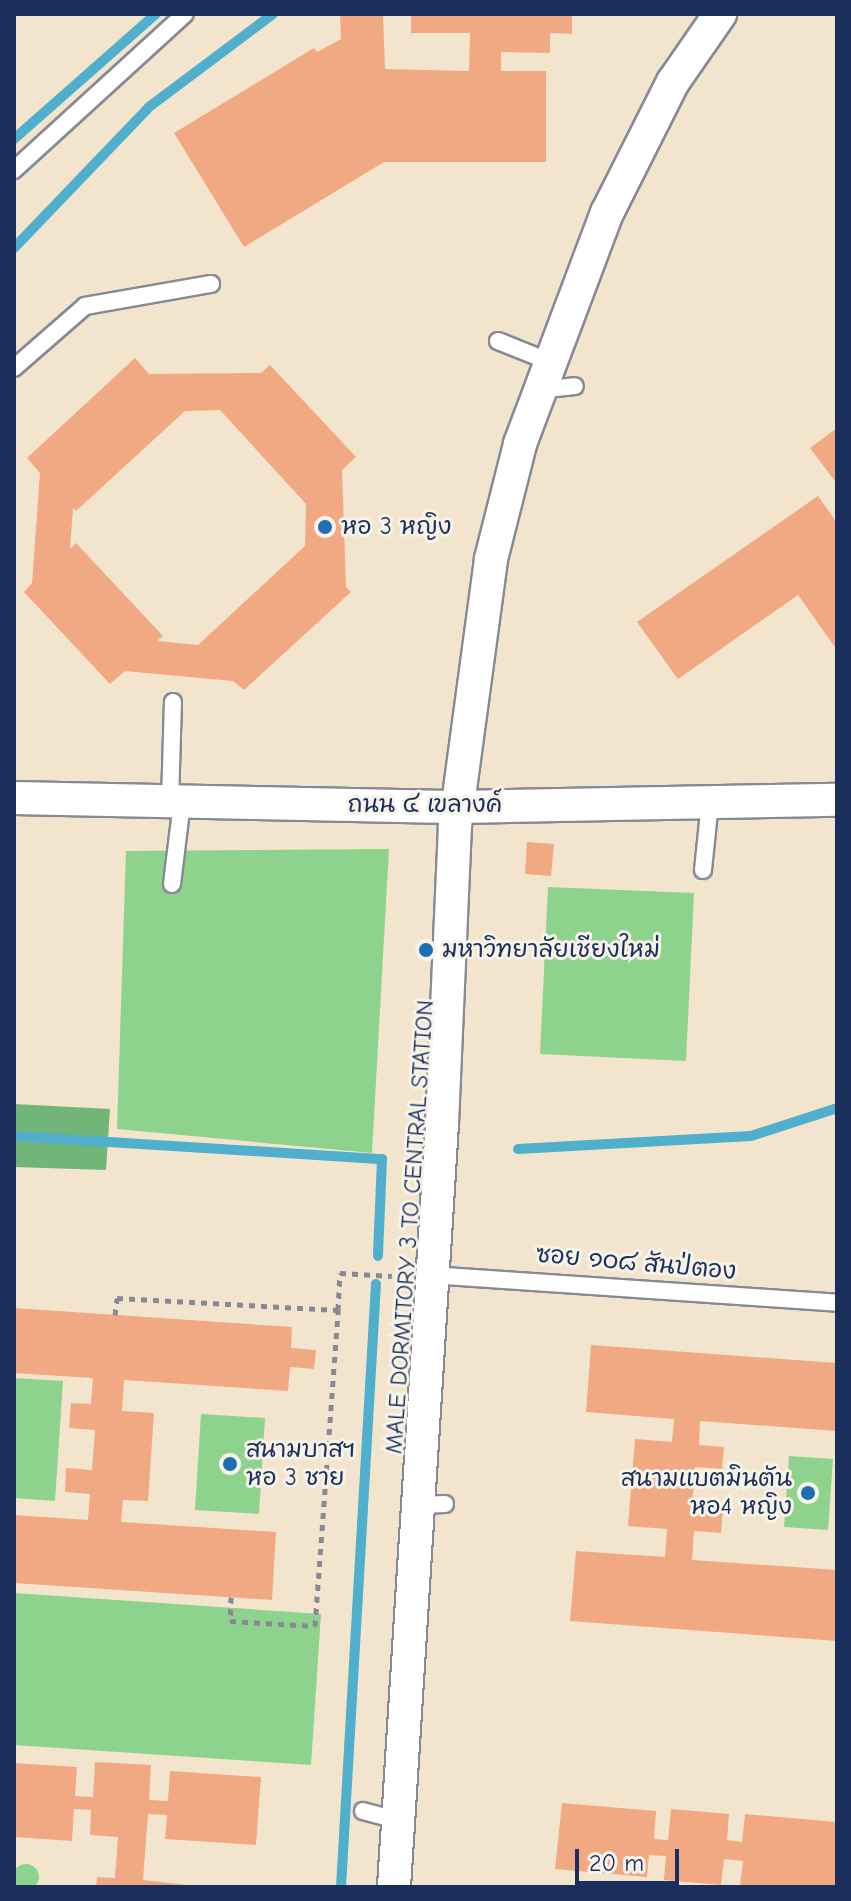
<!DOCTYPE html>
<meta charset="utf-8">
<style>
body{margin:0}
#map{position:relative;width:851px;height:1901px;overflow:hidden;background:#f3e5cd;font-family:"Comic Neue","Playpen Sans Thai",sans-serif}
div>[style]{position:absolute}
.green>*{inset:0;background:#8ed38d}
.round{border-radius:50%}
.forest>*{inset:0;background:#72b578}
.stream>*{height:10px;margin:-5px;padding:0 5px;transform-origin:5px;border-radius:5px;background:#4fafcd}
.building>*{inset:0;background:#f0a983}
.path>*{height:5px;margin-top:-2.5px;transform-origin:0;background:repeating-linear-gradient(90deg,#878a96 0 6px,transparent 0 12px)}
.roads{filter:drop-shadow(2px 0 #878a96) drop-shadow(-2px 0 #878a96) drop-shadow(0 2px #878a96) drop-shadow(0 -2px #878a96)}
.lane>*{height:16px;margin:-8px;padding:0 8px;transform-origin:8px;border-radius:8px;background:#fff}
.street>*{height:32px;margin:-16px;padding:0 16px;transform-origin:16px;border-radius:16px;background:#fff}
.dots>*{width:22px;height:22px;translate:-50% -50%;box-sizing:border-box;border:4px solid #f7f3e8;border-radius:50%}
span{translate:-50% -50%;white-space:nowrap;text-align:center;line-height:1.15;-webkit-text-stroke:6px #f7f3e8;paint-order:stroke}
.poi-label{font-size:24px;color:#1b2f5e}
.left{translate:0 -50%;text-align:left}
.right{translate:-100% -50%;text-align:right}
.street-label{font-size:24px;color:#1b2f5e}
.frame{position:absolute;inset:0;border:16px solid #1b2f5e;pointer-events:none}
.scale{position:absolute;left:575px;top:1849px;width:104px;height:36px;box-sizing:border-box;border:4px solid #1b2f5e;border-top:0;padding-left:10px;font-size:24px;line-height:28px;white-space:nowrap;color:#1b2f5e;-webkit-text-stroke:6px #f7f3e8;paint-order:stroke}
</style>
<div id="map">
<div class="green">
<div style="clip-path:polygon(389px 849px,372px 1153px,117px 1129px,126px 851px)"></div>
<div style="clip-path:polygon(548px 887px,694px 893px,686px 1061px,540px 1054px)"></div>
<div style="clip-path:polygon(14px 1378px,63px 1381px,55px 1501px,14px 1498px)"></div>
<div style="clip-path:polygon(201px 1414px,265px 1418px,259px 1514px,195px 1510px)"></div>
<div style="clip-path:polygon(789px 1456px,833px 1459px,828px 1530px,784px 1527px)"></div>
<div style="clip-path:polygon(14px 1593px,321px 1614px,311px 1765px,14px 1745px)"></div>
<div class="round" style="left:13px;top:1864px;width:26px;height:26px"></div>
</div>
<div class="forest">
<div style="clip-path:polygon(14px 1104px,110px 1109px,106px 1170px,14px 1167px)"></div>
</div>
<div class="stream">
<div style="left:14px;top:139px;width:189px;rotate:-41.4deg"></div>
<div style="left:14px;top:248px;width:195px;rotate:-46.2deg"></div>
<div style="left:149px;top:107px;width:155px;rotate:-36.9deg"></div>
<div style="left:14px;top:1136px;width:369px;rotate:3.6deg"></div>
<div style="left:382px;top:1159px;width:97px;rotate:92.4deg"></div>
<div style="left:518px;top:1149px;width:233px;rotate:-3.2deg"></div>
<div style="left:751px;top:1136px;width:90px;rotate:-18deg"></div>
<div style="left:341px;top:1887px;width:604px;rotate:-86.68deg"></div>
</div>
<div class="building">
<div style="clip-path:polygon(340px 14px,383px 14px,385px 69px,469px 71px,470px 33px,411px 33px,411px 14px,572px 14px,572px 34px,550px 33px,550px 53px,501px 52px,501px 71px,546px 71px,546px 162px,384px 162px,244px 247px,174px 133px,314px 48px,317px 52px,341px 39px)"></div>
<div style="clip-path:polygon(evenodd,135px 358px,149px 374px,261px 373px,270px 365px,356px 457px,342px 470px,346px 587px,351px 592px,244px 690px,233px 681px,125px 671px,110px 684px,24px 592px,32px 583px,40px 473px,27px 458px,135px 358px,220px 410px,306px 504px,305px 546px,198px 645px,157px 641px,163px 636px,76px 543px,70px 549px,73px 508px,76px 511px,185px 411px,220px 410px)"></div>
<div style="clip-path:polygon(837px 428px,837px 484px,810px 448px)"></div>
<div style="clip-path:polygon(818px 496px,837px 523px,837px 650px,798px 595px,678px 679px,637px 622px)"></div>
<div style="clip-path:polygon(527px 842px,554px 844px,551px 876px,525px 874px)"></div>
<div style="clip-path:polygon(14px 1308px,292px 1327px,291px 1348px,316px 1350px,314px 1369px,290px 1367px,288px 1391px,124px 1380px,122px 1411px,154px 1413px,148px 1501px,123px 1500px,121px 1522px,276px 1532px,272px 1600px,14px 1583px,14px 1515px,88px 1520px,90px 1494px,65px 1492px,66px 1468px,92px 1470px,95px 1430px,69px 1428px,71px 1403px,91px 1404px,93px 1378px,14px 1373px)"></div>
<div style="clip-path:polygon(591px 1345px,837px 1363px,837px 1431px,700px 1421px,699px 1445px,724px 1447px,722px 1469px,695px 1467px,692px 1506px,723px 1508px,721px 1533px,694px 1531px,692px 1560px,837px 1570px,837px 1641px,570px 1621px,576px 1551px,665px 1557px,667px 1529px,628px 1526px,635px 1439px,672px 1442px,674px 1419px,586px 1412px)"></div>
<div style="clip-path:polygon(95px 1762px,151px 1765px,149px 1800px,168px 1801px,170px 1771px,261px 1777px,256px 1845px,165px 1839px,167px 1815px,148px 1814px,143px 1880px,205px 1887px,96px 1887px,97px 1877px,115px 1878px,118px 1837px,90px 1835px,91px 1810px,74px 1809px,72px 1841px,14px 1837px,14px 1763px,77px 1767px,75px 1796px,93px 1797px)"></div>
<div style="clip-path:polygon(562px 1803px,656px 1811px,654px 1839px,668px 1840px,671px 1809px,729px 1814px,727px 1840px,742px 1842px,745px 1814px,837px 1822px,837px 1887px,740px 1885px,743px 1861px,724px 1859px,721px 1885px,664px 1880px,666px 1856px,649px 1855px,647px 1877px,555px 1869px)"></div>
</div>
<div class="path">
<div style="left:115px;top:1315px;width:17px;rotate:-83deg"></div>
<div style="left:117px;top:1298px;width:221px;rotate:3.1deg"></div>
<div style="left:338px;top:1310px;width:37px;rotate:-87deg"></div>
<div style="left:340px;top:1273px;width:52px;rotate:3.3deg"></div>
<div style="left:231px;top:1597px;width:24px;rotate:92deg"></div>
<div style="left:230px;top:1621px;width:85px;rotate:3.4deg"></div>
<div style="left:315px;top:1626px;width:317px;rotate:-85.8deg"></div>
</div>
<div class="roads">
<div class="lane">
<div style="left:14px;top:170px;width:231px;rotate:-42.4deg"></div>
<div style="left:498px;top:341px;width:54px;rotate:21.8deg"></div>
<div style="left:548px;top:361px;width:7px;rotate:106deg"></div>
<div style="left:14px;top:368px;width:94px;rotate:-41.1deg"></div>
<div style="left:85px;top:306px;width:128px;rotate:-9.9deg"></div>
<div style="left:538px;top:390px;width:37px;rotate:-6deg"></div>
<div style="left:170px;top:802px;width:100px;rotate:-88.3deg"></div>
<div style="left:703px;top:870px;width:68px;rotate:-84.1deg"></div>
<div style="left:172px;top:884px;width:82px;rotate:-83deg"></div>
<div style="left:182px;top:803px;width:5px"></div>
<div style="left:431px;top:1275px;width:407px;rotate:3.9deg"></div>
<div style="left:417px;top:1505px;width:28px;rotate:-2deg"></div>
<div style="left:363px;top:1811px;width:35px;rotate:15deg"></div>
</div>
<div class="street">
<div style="left:14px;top:798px;width:447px;rotate:1.2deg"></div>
<div style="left:461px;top:807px;width:376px;rotate:-1.1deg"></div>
<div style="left:394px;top:1887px;width:766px;rotate:-86.4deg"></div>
<div style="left:442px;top:1123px;width:297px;rotate:-87.5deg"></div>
<div style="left:455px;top:826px;width:269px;rotate:-82.3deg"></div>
<div style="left:491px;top:559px;width:119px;rotate:-75.8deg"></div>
<div style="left:520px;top:444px;width:247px;rotate:-69.4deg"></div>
<div style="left:607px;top:213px;width:147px;rotate:-63.3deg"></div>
<div style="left:673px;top:82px;width:83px;rotate:-55.3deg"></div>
</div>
</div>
<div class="dots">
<div style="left:325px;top:527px;background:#1f6fb2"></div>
<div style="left:426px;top:950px;background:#1f6fb2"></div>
<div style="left:230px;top:1464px;background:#1f6fb2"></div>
<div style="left:808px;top:1493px;background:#1f6fb2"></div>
</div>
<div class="poi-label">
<span class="left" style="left:341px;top:527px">หอ 3 หญิง</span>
<span class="left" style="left:442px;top:950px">มหาวิทยาลัยเชียงใหม่</span>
<span class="left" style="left:246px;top:1464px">สนามบาสฯ<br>หอ 3 ชาย</span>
<span class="right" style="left:792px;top:1493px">สนามแบตมินตัน<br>หอ4 หญิง</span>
</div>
<div class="street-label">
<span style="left:425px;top:805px">ถนน ๔ เขลางค์</span>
<span style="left:410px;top:1227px;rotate:-86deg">MALE DORMITORY 3 TO CENTRAL STATION</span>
<span style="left:636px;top:1263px;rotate:5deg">ซอย ๑๐๘ สันป่ตอง</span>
</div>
<div class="frame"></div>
<div class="scale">20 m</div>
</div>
